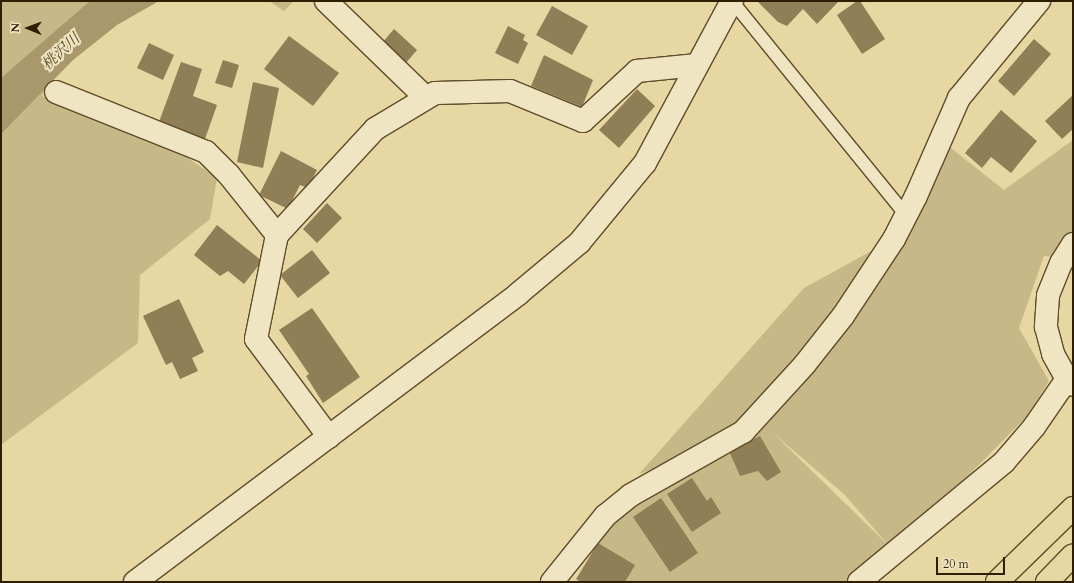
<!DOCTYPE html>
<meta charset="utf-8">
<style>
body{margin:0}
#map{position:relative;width:1074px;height:583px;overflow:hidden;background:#e6d7a3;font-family:Cardo,"Noto Serif JP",serif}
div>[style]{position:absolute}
.green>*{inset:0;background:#c7b888}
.water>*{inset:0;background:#a8986c}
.building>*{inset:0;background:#8f7e56}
.roads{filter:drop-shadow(1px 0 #5e4c2a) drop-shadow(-1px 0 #5e4c2a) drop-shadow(0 1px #5e4c2a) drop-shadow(0 -1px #5e4c2a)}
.service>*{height:12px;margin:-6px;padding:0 6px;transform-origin:6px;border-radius:6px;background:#efe5c3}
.minor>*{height:22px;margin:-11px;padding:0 11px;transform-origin:11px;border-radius:11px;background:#efe5c3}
.tertiary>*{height:22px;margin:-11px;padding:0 11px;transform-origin:11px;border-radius:11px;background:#efe5c3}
.motorway>*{height:22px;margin:-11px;padding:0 11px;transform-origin:11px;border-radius:11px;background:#e6d7a3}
span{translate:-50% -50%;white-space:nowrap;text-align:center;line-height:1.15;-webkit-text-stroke:4px #efe5c3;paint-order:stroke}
.water-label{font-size:15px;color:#5a4927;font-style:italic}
.frame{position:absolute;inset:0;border:2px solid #301e02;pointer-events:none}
.north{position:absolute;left:8px;top:8px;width:40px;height:40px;-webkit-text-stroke:3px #efe5c3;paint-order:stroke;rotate:271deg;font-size:11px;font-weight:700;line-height:16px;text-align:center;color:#301e02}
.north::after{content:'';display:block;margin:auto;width:14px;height:18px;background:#301e02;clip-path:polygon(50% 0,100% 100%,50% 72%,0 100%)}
.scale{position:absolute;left:936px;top:557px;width:69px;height:18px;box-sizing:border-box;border:2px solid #301e02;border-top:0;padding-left:5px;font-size:12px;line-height:14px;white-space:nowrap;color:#301e02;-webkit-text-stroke:3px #efe5c3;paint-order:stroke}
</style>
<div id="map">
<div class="green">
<div style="clip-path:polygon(1px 1px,97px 1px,42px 96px,155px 135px,217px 178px,210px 219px,140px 275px,138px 343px,1px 445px)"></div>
<div style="clip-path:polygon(269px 1px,294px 1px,284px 11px)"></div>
<div style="clip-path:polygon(evenodd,1073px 140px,1073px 259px,1044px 256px,1019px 328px,1049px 381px,1028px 415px,894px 551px,856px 582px,576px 582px,624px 502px,761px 427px,639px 474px,804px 288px,873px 250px,946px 144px,1004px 190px,1073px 140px,772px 432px,845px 495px,889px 546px,772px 432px)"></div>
</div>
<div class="water">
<div style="clip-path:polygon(90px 1px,159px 1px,117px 25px,73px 60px,1px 134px,1px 78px)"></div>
</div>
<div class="building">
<div style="clip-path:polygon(757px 1px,839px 1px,817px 24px,803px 9px,787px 26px,778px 22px)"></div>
<div style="clip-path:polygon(857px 1px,860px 1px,885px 39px,862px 54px,837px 15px)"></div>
<div style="clip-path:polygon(552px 6px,588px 26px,572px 55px,536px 35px)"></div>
<div style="clip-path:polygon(508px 26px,525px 35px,523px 40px,528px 43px,518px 64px,495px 53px)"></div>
<div style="clip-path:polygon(394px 29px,417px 50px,405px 64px,382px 43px)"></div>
<div style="clip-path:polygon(289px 36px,339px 73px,313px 106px,264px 69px)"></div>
<div style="clip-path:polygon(1034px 39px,1051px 54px,1014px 96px,998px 81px)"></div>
<div style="clip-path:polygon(149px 43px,174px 55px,163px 80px,137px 68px)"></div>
<div style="clip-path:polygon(544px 55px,593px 80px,582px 107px,531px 86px)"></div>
<div style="clip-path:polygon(223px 60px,239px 65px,232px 88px,215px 83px)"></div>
<div style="clip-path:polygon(181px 62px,202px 69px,193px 96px,217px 105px,205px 139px,159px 122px)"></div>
<div style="clip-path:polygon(253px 82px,279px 88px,263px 168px,237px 162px)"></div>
<div style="clip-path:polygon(637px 89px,655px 106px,619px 148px,599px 130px)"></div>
<div style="clip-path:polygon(1073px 95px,1073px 129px,1062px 139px,1045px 121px)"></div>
<div style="clip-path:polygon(1001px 110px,1037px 141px,1011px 173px,991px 157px,982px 168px,965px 153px)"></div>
<div style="clip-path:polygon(281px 151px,317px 170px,308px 188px,300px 185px,288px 209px,259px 195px)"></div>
<div style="clip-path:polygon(327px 203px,342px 218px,317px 243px,303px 229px)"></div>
<div style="clip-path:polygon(217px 225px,262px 261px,244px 284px,228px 271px,220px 276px,194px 255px)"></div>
<div style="clip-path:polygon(312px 250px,330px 273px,298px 298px,280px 275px)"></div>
<div style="clip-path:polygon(179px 299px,204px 352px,192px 358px,198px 371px,180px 379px,172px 362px,166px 365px,143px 316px)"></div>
<div style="clip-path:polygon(312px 308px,360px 377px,323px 403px,306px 376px,309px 374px,279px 330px)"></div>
<div style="clip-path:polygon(760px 436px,781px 472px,767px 481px,758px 471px,740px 476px,729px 451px)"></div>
<div style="clip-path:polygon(692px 478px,707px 501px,711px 497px,721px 513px,692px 532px,667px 494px)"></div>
<div style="clip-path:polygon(661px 498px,698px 553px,670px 572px,633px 517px)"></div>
<div style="clip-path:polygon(598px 543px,635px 565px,625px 582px,582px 582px,576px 579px)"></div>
</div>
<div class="roads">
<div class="service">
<div style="left:732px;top:1px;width:276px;rotate:50.9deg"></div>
</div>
<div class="minor">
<div style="left:326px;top:1px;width:139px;rotate:44.1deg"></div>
<div style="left:56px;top:92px;width:162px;rotate:21.8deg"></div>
<div style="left:206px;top:152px;width:33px;rotate:45deg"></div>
<div style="left:229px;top:175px;width:77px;rotate:51.3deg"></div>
<div style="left:329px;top:437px;width:122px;rotate:-126.7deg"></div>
<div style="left:256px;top:339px;width:106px;rotate:-78.6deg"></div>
<div style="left:277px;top:235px;width:144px;rotate:-47.2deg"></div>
<div style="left:375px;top:129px;width:70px;rotate:-31deg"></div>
<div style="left:435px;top:93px;width:75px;rotate:-1.5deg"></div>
<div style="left:510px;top:91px;width:79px;rotate:22.3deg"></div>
<div style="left:583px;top:121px;width:74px;rotate:-42.8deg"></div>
<div style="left:637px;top:71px;width:60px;rotate:-5.7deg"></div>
<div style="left:552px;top:582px;width:85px;rotate:-51.2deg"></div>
<div style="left:605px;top:516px;width:33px;rotate:-39deg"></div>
<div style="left:631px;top:495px;width:129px;rotate:-29.4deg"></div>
<div style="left:743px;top:432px;width:92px;rotate:-47.6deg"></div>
<div style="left:805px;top:364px;width:61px;rotate:-51.6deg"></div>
<div style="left:843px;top:316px;width:92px;rotate:-56.5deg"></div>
<div style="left:894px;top:239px;width:48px;rotate:-62.9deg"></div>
<div style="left:916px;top:196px;width:107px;rotate:-66.3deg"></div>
<div style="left:959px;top:98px;width:126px;rotate:-50.5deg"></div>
<div style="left:859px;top:582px;width:188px;rotate:-39.6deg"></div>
<div style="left:1004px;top:462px;width:46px;rotate:-49.4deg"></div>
<div style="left:1034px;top:427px;width:58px;rotate:-55.5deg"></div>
</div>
<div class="tertiary">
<div style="left:1073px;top:244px;width:22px;rotate:122deg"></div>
<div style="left:1061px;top:263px;width:35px;rotate:112deg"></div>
<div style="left:1048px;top:296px;width:31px;rotate:94deg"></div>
<div style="left:1046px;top:327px;width:28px;rotate:75deg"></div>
<div style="left:1053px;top:354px;width:29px;rotate:61deg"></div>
<div style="left:1067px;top:379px;width:8px;rotate:45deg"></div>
<div style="left:135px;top:582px;width:479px;rotate:-36.9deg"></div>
<div style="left:518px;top:294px;width:80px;rotate:-39.9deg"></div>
<div style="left:579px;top:243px;width:104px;rotate:-50.5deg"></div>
<div style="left:645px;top:163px;width:184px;rotate:-61.8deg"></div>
</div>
<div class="motorway">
<div style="left:997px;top:582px;width:106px;rotate:-44.2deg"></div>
<div style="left:1047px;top:582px;width:37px;rotate:-46deg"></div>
</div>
</div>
<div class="water-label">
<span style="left:61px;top:52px;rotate:-43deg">桃沢川</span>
</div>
<div class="frame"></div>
<div class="north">N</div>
<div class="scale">20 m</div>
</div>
